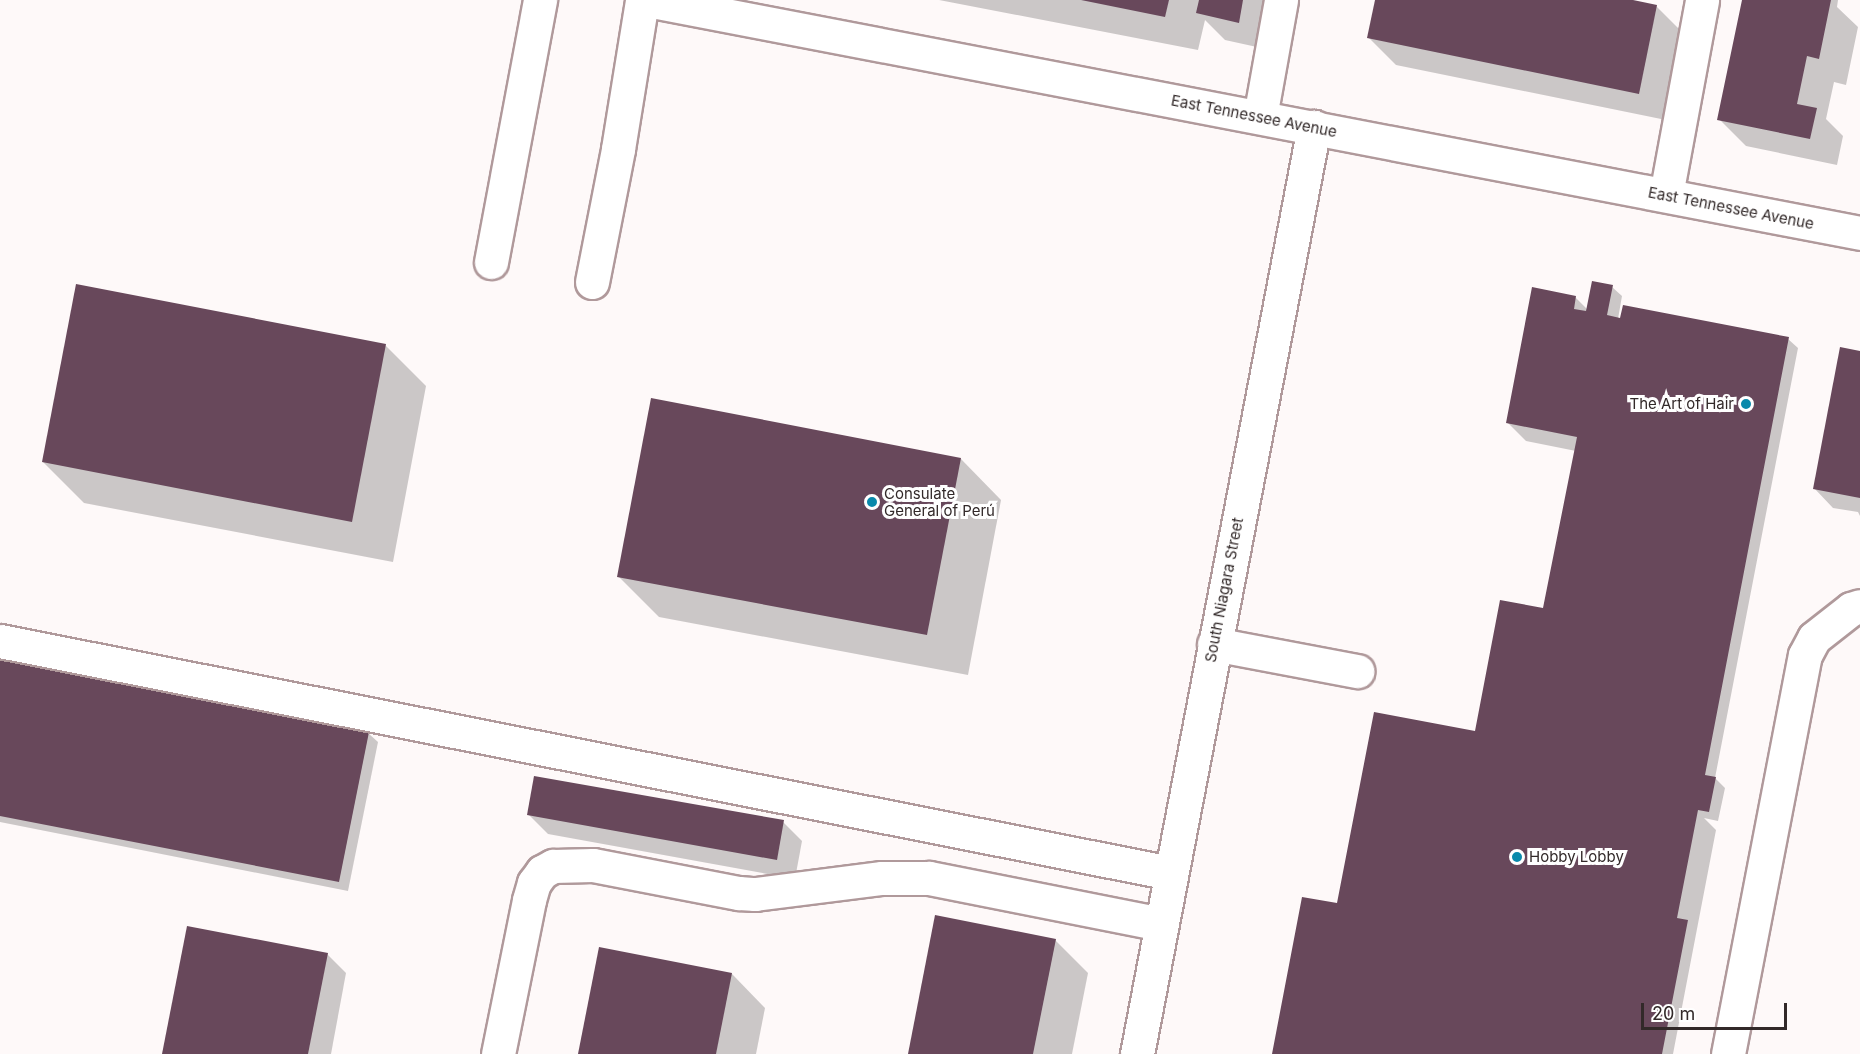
<!DOCTYPE html>
<meta charset="utf-8">
<style>
body{margin:0}
#map{position:relative;width:1860px;height:1054px;overflow:hidden;background:#fef9f9;font-family:Inter,sans-serif}
div>[style]{position:absolute}
.shadow>*{inset:0;background:#0003}
.building>*{inset:0;background:#68485b}
.roads{filter:drop-shadow(2px 0 #b0999b) drop-shadow(-2px 0 #b0999b) drop-shadow(0 2px #b0999b) drop-shadow(0 -2px #b0999b)}
.minor>*{height:33px;margin:-16.5px;padding:0 16.5px;transform-origin:16.5px;border-radius:16.5px;background:#fff}
.dots>*{width:16px;height:16px;translate:-50% -50%;box-sizing:border-box;border:3px solid #fff;border-radius:50%}
span{translate:-50% -50%;white-space:nowrap;text-align:center;line-height:1.15;-webkit-text-stroke:6px #fff;paint-order:stroke}
.street-label{font-size:15px;color:#322929}
.poi-label{font-size:15px;color:#322929}
.right{translate:-100% -50%;text-align:right}
.left{translate:0 -50%;text-align:left}
.scale{position:absolute;left:1641px;top:1003px;width:146px;height:27px;box-sizing:border-box;border:3px solid #322929;border-top:0;padding-left:8px;font-size:18px;line-height:21px;white-space:nowrap;color:#322929;-webkit-text-stroke:4px #fff;paint-order:stroke}
</style>
<div id="map">
<div class="shadow">
<div style="clip-path:polygon(939px 0,1275px 0,1266px 49px,1225px 40px,1205px 20px,1198px 50px)"></div>
<div style="clip-path:polygon(1377px 0,1626px 0,1656px 6px,1683px 33px,1666px 120px,1396px 65px,1369px 38px)"></div>
<div style="clip-path:polygon(1744px 0,1838px 0,1837px 7px,1858px 27px,1846px 85px,1834px 82px,1826px 119px,1843px 136px,1837px 165px,1746px 146px,1719px 119px)"></div>
<div style="clip-path:polygon(1612px 287px,1622px 296px,1618px 319px,1788px 339px,1798px 348px,1715px 778px,1725px 788px,1718px 821px,1704px 818px,1716px 830px,1673px 1054px,1273px 1054px,1336px 905px,1476px 733px,1545px 610px,1576px 451px,1526px 441px,1507px 422px,1575px 297px,1588px 310px)"></div>
<div style="clip-path:polygon(385px 345px,426px 386px,393px 562px,84px 503px,43px 462px)"></div>
<div style="clip-path:polygon(1860px 353px,1860px 516px,1858px 512px,1833px 508px,1814px 488px)"></div>
<div style="clip-path:polygon(961px 459px,1001px 500px,968px 675px,659px 617px,618px 576px)"></div>
<div style="clip-path:polygon(0 660px,368px 733px,378px 742px,348px 891px,0 822px)"></div>
<div style="clip-path:polygon(529px 815px,783px 822px,802px 841px,795px 879px,548px 834px)"></div>
<div style="clip-path:polygon(1055px 940px,1088px 973px,1072px 1054px,910px 1054px)"></div>
<div style="clip-path:polygon(327px 954px,346px 973px,331px 1054px,164px 1054px)"></div>
<div style="clip-path:polygon(732px 974px,765px 1008px,756px 1054px,580px 1054px)"></div>
</div>
<div class="building">
<div style="clip-path:polygon(1081px 0,1169px 0,1165px 17px)"></div>
<div style="clip-path:polygon(1199px 0,1243px 0,1239px 23px,1196px 13px)"></div>
<div style="clip-path:polygon(1375px 0,1633px 0,1657px 5px,1639px 94px,1367px 38px)"></div>
<div style="clip-path:polygon(1742px 0,1831px 0,1819px 59px,1807px 56px,1797px 104px,1817px 108px,1810px 139px,1717px 120px)"></div>
<div style="clip-path:polygon(1592px 281px,1613px 285px,1607px 315px,1620px 318px,1623px 305px,1789px 337px,1705px 775px,1716px 777px,1709px 812px,1698px 810px,1677px 918px,1688px 920px,1662px 1054px,1272px 1054px,1302px 897px,1337px 903px,1374px 712px,1475px 731px,1500px 600px,1543px 608px,1577px 437px,1506px 423px,1532px 287px,1576px 296px,1574px 309px,1586px 311px)"></div>
<div style="clip-path:polygon(76px 284px,386px 344px,352px 522px,42px 462px)"></div>
<div style="clip-path:polygon(1840px 347px,1860px 351px,1860px 498px,1813px 489px)"></div>
<div style="clip-path:polygon(651px 398px,961px 458px,927px 635px,617px 577px)"></div>
<div style="clip-path:polygon(0 659px,369px 732px,339px 882px,0 816px)"></div>
<div style="clip-path:polygon(534px 776px,784px 820px,777px 860px,527px 815px)"></div>
<div style="clip-path:polygon(935px 915px,1056px 939px,1033px 1054px,908px 1054px)"></div>
<div style="clip-path:polygon(187px 926px,328px 953px,308px 1054px,162px 1054px)"></div>
<div style="clip-path:polygon(599px 947px,732px 973px,716px 1054px,578px 1054px)"></div>
</div>
<div class="roads">
<div class="minor">
<div style="left:647px;top:0;width:1235px;rotate:10.87deg"></div>
<div style="left:1260px;top:117px;width:119px;rotate:-79.8deg"></div>
<div style="left:1666px;top:195px;width:198px;rotate:-79.5deg"></div>
<div style="left:491px;top:262px;width:267px;rotate:-79.4deg"></div>
<div style="left:592px;top:282px;width:136px;rotate:-78.9deg"></div>
<div style="left:618px;top:149px;width:151px;rotate:-80.8deg"></div>
<div style="left:0;top:641px;width:1194px;rotate:11.21deg"></div>
<div style="left:1214px;top:644px;width:146px;rotate:10.7deg"></div>
<div style="left:498px;top:1054px;width:157px;rotate:-78.6deg"></div>
<div style="left:529px;top:900px;width:18px;rotate:-74deg"></div>
<div style="left:534px;top:883px;width:14px;rotate:-54deg"></div>
<div style="left:542px;top:872px;width:13px;rotate:-29deg"></div>
<div style="left:553px;top:866px;width:40px;rotate:-1.4deg"></div>
<div style="left:593px;top:865px;width:149px;rotate:10.9deg"></div>
<div style="left:739px;top:893px;width:16px;rotate:4deg"></div>
<div style="left:755px;top:894px;width:128px;rotate:-7.2deg"></div>
<div style="left:882px;top:878px;width:47px"></div>
<div style="left:929px;top:878px;width:237px;rotate:11.2deg"></div>
<div style="left:1137px;top:1054px;width:944px;rotate:-79.19deg"></div>
<div style="left:1728px;top:1054px;width:406px;rotate:-79.1deg"></div>
<div style="left:1805px;top:655px;width:19px;rotate:-62deg"></div>
<div style="left:1814px;top:638px;width:47px;rotate:-38.1deg"></div>
<div style="left:1851px;top:609px;width:9px;rotate:-18deg"></div>
</div>
</div>
<div class="dots">
<div style="left:1746px;top:404px;background:#0989ab"></div>
<div style="left:872px;top:502px;background:#0989ab"></div>
<div style="left:1517px;top:857px;background:#0989ab"></div>
</div>
<div class="street-label">
<span style="left:1254px;top:116px;rotate:11deg">East Tennessee Avenue</span>
<span style="left:1731px;top:208px;rotate:11deg">East Tennessee Avenue</span>
<span style="left:1224px;top:590px;rotate:-79deg">South Niagara Street</span>
</div>
<div class="poi-label">
<span class="right" style="left:1734px;top:404px">The Art of Hair</span>
<span class="left" style="left:884px;top:502px">Consulate<br>General of Perú</span>
<span class="left" style="left:1529px;top:857px">Hobby Lobby</span>
</div>
<div class="scale">20 m</div>
</div>
